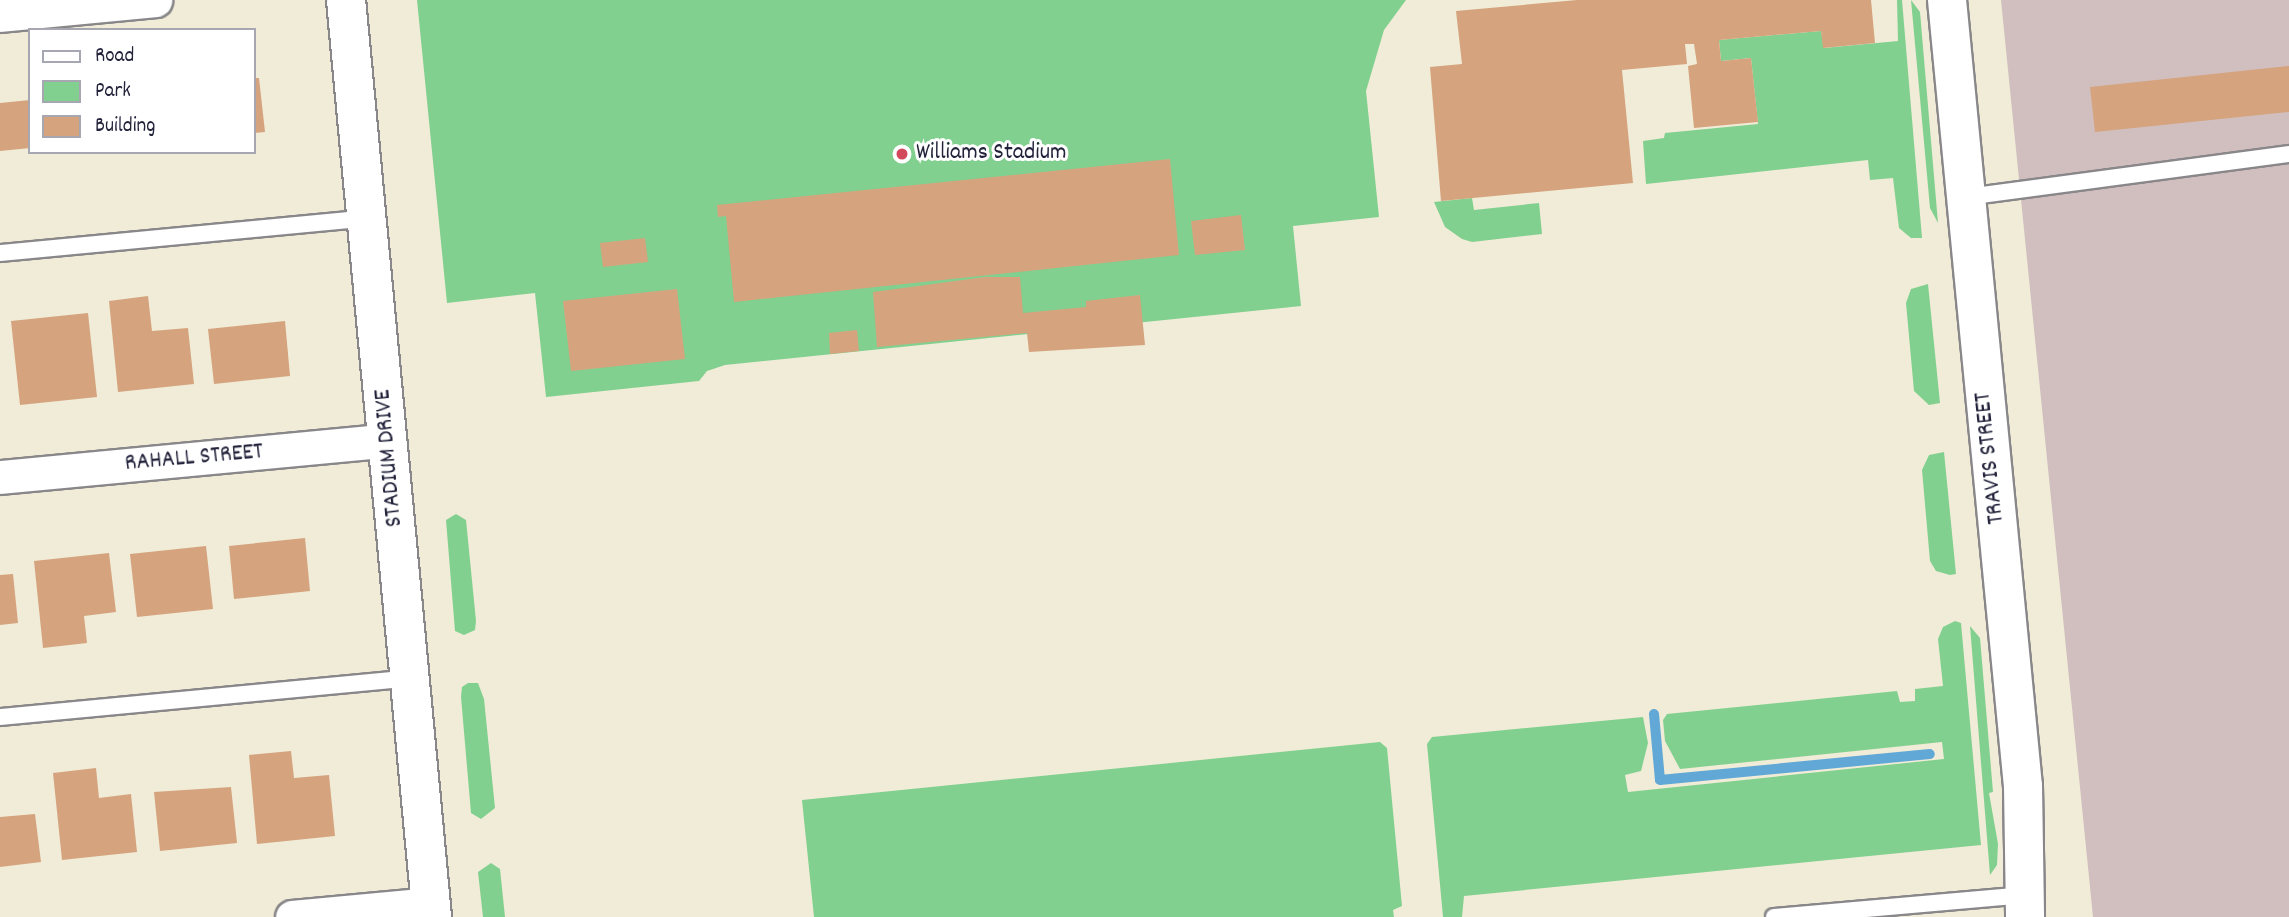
<!DOCTYPE html>
<style>
body{margin:0}
#map{position:relative;width:2289px;height:917px;overflow:hidden;background:#f0ecd7;font-family:Dekko,sans-serif}
div>[style]{position:absolute}
.industrial>*{inset:0;background:#d1bfbf}
.green>*{inset:0;background:#82d08f}
.stream>*{height:10px;margin:-5px;padding:0 5px;transform-origin:5px;border-radius:5px;background:#61a8d7}
.building>*{inset:0;background:#d5a37e}
.roads{filter:drop-shadow(2px 0 #898789) drop-shadow(-2px 0 #898789) drop-shadow(0 2px #898789) drop-shadow(0 -2px #898789)}
.service>*{height:16px;margin:-8px;padding:0 8px;transform-origin:8px;border-radius:8px;background:#fff}
.minor>*{height:33px;margin:-16.5px;padding:0 16.5px;transform-origin:16.5px;border-radius:16.5px;background:#fff}
.tertiary>*{height:38px;margin:-19px;padding:0 19px;transform-origin:19px;border-radius:19px;background:#fff}
.dots>*{width:19px;height:19px;translate:-50% -50%;box-sizing:border-box;border:4px solid #fff;border-radius:50%}
span{translate:-50% -50%;white-space:nowrap;text-align:center;line-height:1.15;-webkit-text-stroke:6px #fff;paint-order:stroke}
.poi-label{font-size:24px;color:#22223b}
.left{translate:0 -50%;text-align:left}
.street-label{font-size:24px;color:#22223b}
.legend{position:absolute;left:28px;top:28px;width:228px;height:126px;box-sizing:border-box;background:#fff;border:2px solid #a7a7b1;margin:0;padding:9px 12px;list-style:none;font-size:21px;color:#22223b}
.legend li{display:flex;align-items:center;gap:14px;height:35px}
.legend b{width:35px;border:2px solid #a7a7b1}
</style>
<div id="map">
<div class="industrial">
<div style="clip-path:polygon(2001px 0,2289px 0,2289px 917px,2093px 917px)"></div>
</div>
<div class="green">
<div style="clip-path:polygon(417px 0,1406px 0,1384px 30px,1366px 91px,1379px 217px,1293px 226px,1301px 306px,725px 365px,707px 371px,699px 381px,546px 397px,535px 293px,447px 303px)"></div>
<div style="clip-path:polygon(1897px 0,1902px 0,1922px 238px,1911px 238px,1899px 228px,1893px 178px,1870px 180px,1868px 160px,1646px 184px,1643px 141px,1664px 138px,1665px 133px,1758px 124px,1751px 58px,1721px 61px,1719px 40px,1821px 31px,1824px 48px,1898px 41px)"></div>
<div style="clip-path:polygon(1911px 0,1920px 12px,1938px 223px,1930px 208px)"></div>
<div style="clip-path:polygon(1472px 198px,1474px 210px,1539px 203px,1542px 234px,1472px 242px,1462px 239px,1445px 227px,1434px 202px)"></div>
<div style="clip-path:polygon(1928px 284px,1940px 403px,1929px 405px,1914px 391px,1906px 303px,1911px 289px)"></div>
<div style="clip-path:polygon(1944px 452px,1956px 574px,1950px 575px,1936px 571px,1930px 561px,1922px 470px,1929px 455px)"></div>
<div style="clip-path:polygon(456px 514px,466px 520px,476px 621px,475px 630px,464px 635px,455px 631px,446px 520px)"></div>
<div style="clip-path:polygon(1955px 621px,1961px 623px,1981px 845px,1464px 896px,1462px 917px,1443px 917px,1427px 744px,1432px 737px,1643px 717px,1648px 743px,1641px 771px,1625px 775px,1628px 792px,1944px 759px,1942px 742px,1680px 769px,1665px 741px,1663px 720px,1667px 714px,1897px 691px,1900px 702px,1915px 701px,1915px 689px,1943px 686px,1938px 639px,1943px 627px)"></div>
<div style="clip-path:polygon(1970px 626px,1980px 638px,1993px 792px,1989px 793px,1998px 844px,1997px 865px,1990px 875px)"></div>
<div style="clip-path:polygon(468px 683px,478px 683px,484px 699px,495px 808px,481px 819px,471px 813px,461px 697px,462px 687px)"></div>
<div style="clip-path:polygon(1380px 742px,1387px 748px,1402px 906px,1393px 910px,1394px 917px,814px 917px,802px 800px)"></div>
<div style="clip-path:polygon(491px 863px,500px 869px,505px 917px,483px 917px,478px 872px)"></div>
</div>
<div class="stream">
<div style="left:1654px;top:714px;width:66px;rotate:84.8deg"></div>
<div style="left:1660px;top:780px;width:271px;rotate:-5.5deg"></div>
</div>
<div class="building">
<div style="clip-path:polygon(1577px 0,1871px 0,1875px 43px,1823px 48px,1821px 31px,1719px 40px,1721px 61px,1751px 58px,1758px 122px,1694px 128px,1688px 66px,1697px 64px,1694px 44px,1685px 44px,1687px 64px,1622px 70px,1633px 183px,1441px 201px,1430px 67px,1462px 64px,1456px 11px)"></div>
<div style="clip-path:polygon(2289px 66px,2289px 112px,2095px 132px,2090px 87px)"></div>
<div style="clip-path:polygon(254px 78px,259px 78px,265px 132px,254px 133px)"></div>
<div style="clip-path:polygon(30px 100px,30px 148px,0 151px,0 103px)"></div>
<div style="clip-path:polygon(1170px 159px,1179px 255px,734px 302px,726px 216px,718px 217px,717px 205px)"></div>
<div style="clip-path:polygon(1241px 215px,1245px 250px,1195px 255px,1191px 221px)"></div>
<div style="clip-path:polygon(645px 238px,648px 262px,603px 267px,600px 243px)"></div>
<div style="clip-path:polygon(985px 277px,1020px 277px,1023px 313px,1086px 307px,1086px 301px,1140px 295px,1145px 345px,1029px 352px,1027px 333px,877px 347px,873px 292px)"></div>
<div style="clip-path:polygon(677px 289px,685px 359px,571px 371px,563px 301px)"></div>
<div style="clip-path:polygon(148px 296px,152px 331px,188px 328px,194px 384px,118px 392px,109px 301px)"></div>
<div style="clip-path:polygon(88px 313px,97px 397px,20px 405px,11px 321px)"></div>
<div style="clip-path:polygon(285px 321px,290px 376px,214px 384px,208px 329px)"></div>
<div style="clip-path:polygon(857px 330px,859px 351px,830px 354px,829px 333px)"></div>
<div style="clip-path:polygon(305px 538px,310px 591px,234px 599px,229px 546px)"></div>
<div style="clip-path:polygon(206px 546px,213px 609px,137px 617px,130px 554px)"></div>
<div style="clip-path:polygon(109px 553px,116px 612px,84px 616px,87px 643px,43px 648px,34px 561px)"></div>
<div style="clip-path:polygon(13px 574px,18px 623px,0 625px,0 575px)"></div>
<div style="clip-path:polygon(291px 751px,294px 778px,329px 775px,335px 836px,257px 844px,249px 755px)"></div>
<div style="clip-path:polygon(96px 768px,99px 798px,131px 794px,137px 852px,62px 860px,53px 773px)"></div>
<div style="clip-path:polygon(231px 787px,237px 843px,160px 851px,154px 792px)"></div>
<div style="clip-path:polygon(35px 814px,41px 862px,0 867px,0 817px)"></div>
</div>
<div class="roads">
<div class="service">
<div style="left:1966px;top:197px;width:326px;rotate:-7.6deg"></div>
<div style="left:0;top:253px;width:369px;rotate:-5.4deg"></div>
<div style="left:0;top:717px;width:412px;rotate:-5.4deg"></div>
<div style="left:1774px;top:917px;width:253px;rotate:-5deg"></div>
</div>
<div class="minor">
<div style="left:0;top:15px;width:156px;rotate:-5.5deg"></div>
<div style="left:0;top:477px;width:390px;rotate:-5.4deg"></div>
<div style="left:292px;top:917px;width:140px;rotate:-5.3deg"></div>
</div>
<div class="tertiary">
<div style="left:346px;top:0;width:921px;rotate:84.64deg"></div>
<div style="left:1947px;top:0;width:790px;rotate:84.48deg"></div>
<div style="left:2023px;top:786px;width:131px;rotate:89.1deg"></div>
</div>
</div>
<div class="dots">
<div style="left:902px;top:154px;background:#d1495b"></div>
</div>
<div class="poi-label">
<span class="left" style="left:916px;top:154px">Williams Stadium</span>
</div>
<div class="street-label">
<span style="left:390px;top:458px;rotate:-95deg">STADIUM DRIVE</span>
<span style="left:1991px;top:458px;rotate:-96deg">TRAVIS STREET</span>
<span style="left:194px;top:459px;rotate:-5deg">RAHALL STREET</span>
</div>
<ul class="legend">
<li><b style="height:9px;background:#fff"></b>Road</li>
<li><b style="height:19px;background:#82d08f"></b>Park</li>
<li><b style="height:19px;background:#d5a37e"></b>Building</li>
</ul>
</div>
